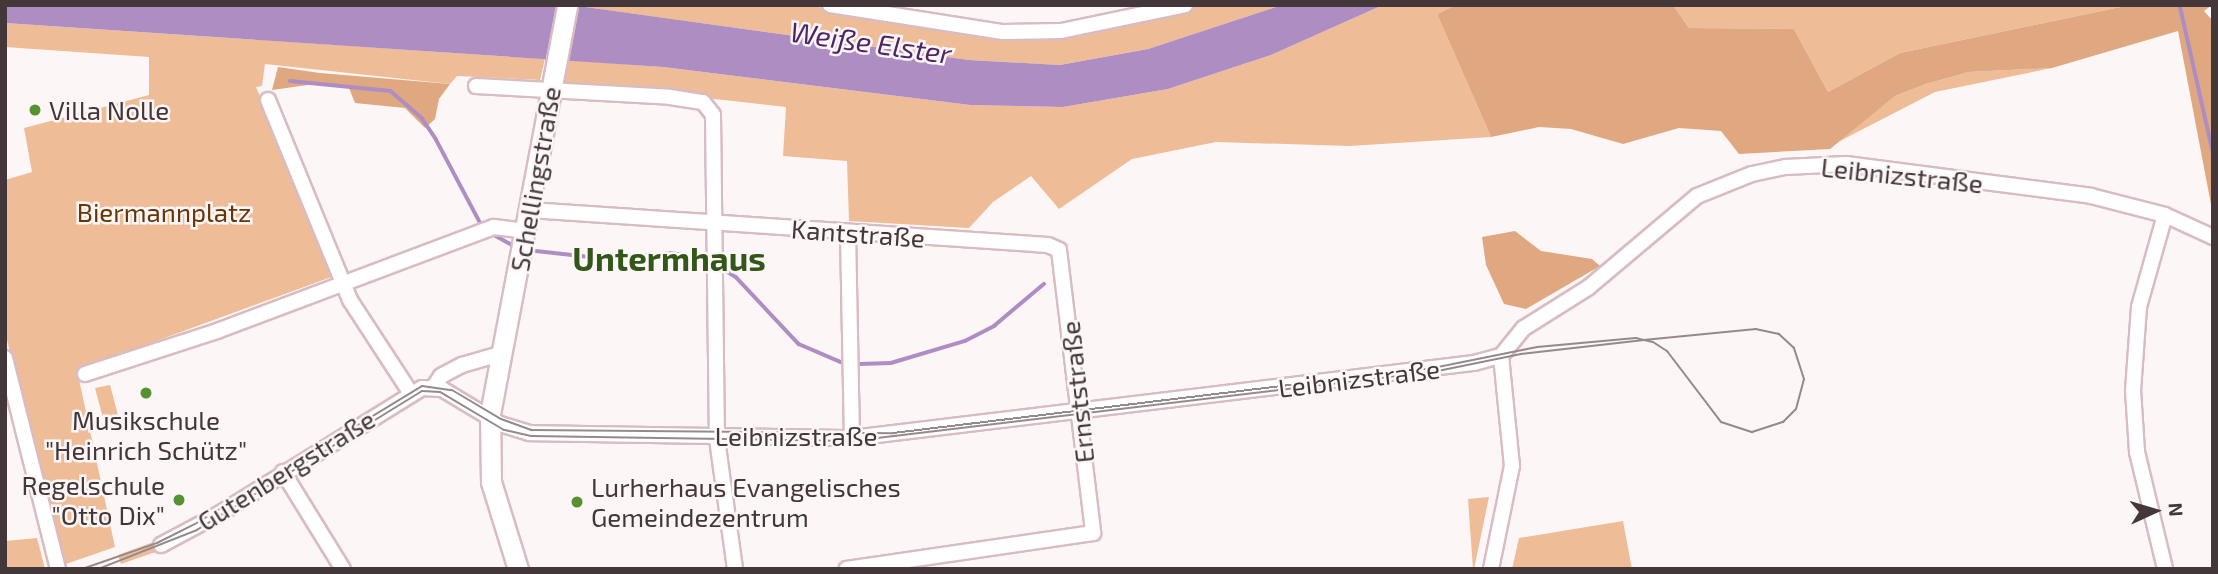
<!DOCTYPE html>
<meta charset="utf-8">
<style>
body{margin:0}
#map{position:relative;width:2218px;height:574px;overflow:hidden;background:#fcf6f7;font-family:"Exo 2",sans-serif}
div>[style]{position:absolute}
.green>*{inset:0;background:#efbc98}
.forest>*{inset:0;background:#dfa881}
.water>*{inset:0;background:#ae8ec2}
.stream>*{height:3.5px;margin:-1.75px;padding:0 1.75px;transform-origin:1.75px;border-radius:1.75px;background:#ae8ec2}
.roads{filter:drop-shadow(2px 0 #d8bcc2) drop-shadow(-2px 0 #d8bcc2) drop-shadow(0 2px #d8bcc2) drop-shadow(0 -2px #d8bcc2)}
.minor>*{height:14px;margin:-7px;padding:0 7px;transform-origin:7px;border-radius:7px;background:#fff}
.secondary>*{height:19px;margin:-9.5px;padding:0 9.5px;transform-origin:9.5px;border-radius:9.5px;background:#fff}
.tram>*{height:2px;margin:-1px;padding:0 1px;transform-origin:1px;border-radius:1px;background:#948a8c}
.dots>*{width:19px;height:19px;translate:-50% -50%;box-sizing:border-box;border:4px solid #fcf6f7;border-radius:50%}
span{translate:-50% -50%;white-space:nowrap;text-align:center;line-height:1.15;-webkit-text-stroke:5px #fcf6f7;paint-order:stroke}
.poi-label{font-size:26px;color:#43373a}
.left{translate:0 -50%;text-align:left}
.right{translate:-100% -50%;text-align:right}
.street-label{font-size:26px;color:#43373a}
.park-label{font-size:26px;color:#683506}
.water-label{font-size:28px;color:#4e2565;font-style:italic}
.district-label{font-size:33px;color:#325719;font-weight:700}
.frame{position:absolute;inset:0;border:7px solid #43373a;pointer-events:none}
.north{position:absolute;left:2120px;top:476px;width:70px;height:70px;-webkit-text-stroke:5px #fcf6f7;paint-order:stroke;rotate:86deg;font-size:19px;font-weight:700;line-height:28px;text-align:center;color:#43373a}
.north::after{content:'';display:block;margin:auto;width:24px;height:32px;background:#43373a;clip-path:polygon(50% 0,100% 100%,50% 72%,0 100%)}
</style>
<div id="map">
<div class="green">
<div style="clip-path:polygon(806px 5px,983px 34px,1194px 5px,1282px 5px,1148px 49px,1060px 65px,969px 60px,577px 6px)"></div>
<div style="clip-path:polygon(1383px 5px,1456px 5px,1437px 14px,1491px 137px,1350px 146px,1216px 142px,1132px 159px,1059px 209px,1031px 176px,993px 202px,969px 228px,849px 221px,847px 161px,783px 156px,786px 107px,563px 82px,568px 60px,663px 67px,970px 105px,1063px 107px,1168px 89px,1271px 55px)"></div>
<div style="clip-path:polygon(1673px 5px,2130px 5px,1900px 53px,1828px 92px,1794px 29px,1689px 28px)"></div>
<div style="clip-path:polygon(5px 23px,545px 59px,540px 80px,457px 76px,450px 84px,265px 64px,262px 86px,256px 87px,259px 94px,337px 275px,77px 370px,115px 547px,63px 565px,5px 332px,5px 180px,32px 172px,24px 128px,149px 95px,149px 57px,5px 47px)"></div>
<div style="clip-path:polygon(2052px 68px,1935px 92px,1836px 143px,1895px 96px,1926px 84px,1969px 72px)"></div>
<div style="clip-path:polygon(110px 385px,118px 415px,103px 418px,95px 388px)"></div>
<div style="clip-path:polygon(1489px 497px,1474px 569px,1473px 569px,1468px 499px)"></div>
<div style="clip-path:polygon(1623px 521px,1632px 569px,1512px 569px,1519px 538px)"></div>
<div style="clip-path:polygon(37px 538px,45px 569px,5px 569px,5px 541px)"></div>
<div style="clip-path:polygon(159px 540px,164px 549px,121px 564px,118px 555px)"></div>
</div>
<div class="forest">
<div style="clip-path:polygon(1456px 5px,1673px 5px,1689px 28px,1794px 29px,1828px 92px,1900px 53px,2130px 5px,2212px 5px,2204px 11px,2213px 21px,2213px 215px,2178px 31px,2052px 68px,1969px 72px,1926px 84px,1895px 96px,1830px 149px,1739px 154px,1721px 131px,1679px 128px,1623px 144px,1571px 129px,1539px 127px,1491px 137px,1437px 14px)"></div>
<div style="clip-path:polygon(278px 67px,320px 73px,450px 84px,439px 99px,435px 119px,425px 128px,405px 108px,355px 103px,349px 88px,315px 84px,272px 90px)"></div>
<div style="clip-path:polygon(1515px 231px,1541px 251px,1592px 259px,1600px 266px,1526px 309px,1504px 304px,1486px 265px,1482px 237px)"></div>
</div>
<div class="water">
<div style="clip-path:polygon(5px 5px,571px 5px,969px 60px,1060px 65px,1148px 49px,1282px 5px,1383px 5px,1271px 55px,1168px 89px,1063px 107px,970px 105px,663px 67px,5px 23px)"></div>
</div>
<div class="stream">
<div style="left:2180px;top:5px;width:150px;rotate:77.3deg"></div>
<div style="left:290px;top:81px;width:101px;rotate:5.7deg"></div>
<div style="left:391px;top:91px;width:41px;rotate:41.1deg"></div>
<div style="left:422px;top:118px;width:25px;rotate:56deg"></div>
<div style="left:436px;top:139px;width:98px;rotate:62.1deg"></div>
<div style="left:496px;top:236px;width:18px;rotate:29deg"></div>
<div style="left:536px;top:251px;width:72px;rotate:6.3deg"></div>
<div style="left:608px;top:259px;width:64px;rotate:-5.4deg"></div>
<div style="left:672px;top:253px;width:36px;rotate:11deg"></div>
<div style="left:723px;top:269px;width:15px;rotate:32deg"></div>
<div style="left:736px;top:277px;width:92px;rotate:46.8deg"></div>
<div style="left:799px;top:344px;width:46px;rotate:23.2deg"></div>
<div style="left:860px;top:364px;width:31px;rotate:-2deg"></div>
<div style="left:891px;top:363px;width:77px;rotate:-16.6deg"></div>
<div style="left:965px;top:341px;width:33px;rotate:-27deg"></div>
<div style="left:994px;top:326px;width:65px;rotate:-40deg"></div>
</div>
<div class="roads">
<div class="minor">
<div style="left:830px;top:5px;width:175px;rotate:8.9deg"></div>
<div style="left:1003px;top:32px;width:58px;rotate:-1deg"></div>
<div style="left:1061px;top:31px;width:127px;rotate:-11.8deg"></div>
<div style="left:476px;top:86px;width:194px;rotate:3.2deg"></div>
<div style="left:670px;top:97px;width:33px;rotate:9deg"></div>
<div style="left:703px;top:102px;width:16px;rotate:52deg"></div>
<div style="left:713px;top:115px;width:324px;rotate:89.3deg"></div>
<div style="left:717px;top:439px;width:131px;rotate:82.1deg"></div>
<div style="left:268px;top:100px;width:216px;rotate:67.7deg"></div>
<div style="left:350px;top:300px;width:110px;rotate:56.9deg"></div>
<div style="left:530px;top:210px;width:519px;rotate:3.87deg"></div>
<div style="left:1048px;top:245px;width:12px;rotate:24deg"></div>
<div style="left:1059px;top:250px;width:285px;rotate:83.1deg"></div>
<div style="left:1093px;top:533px;width:249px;rotate:171.7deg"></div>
<div style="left:2165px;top:215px;width:96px;rotate:105.8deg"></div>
<div style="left:2139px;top:307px;width:83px;rotate:94.1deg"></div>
<div style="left:2133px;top:390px;width:62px;rotate:86.3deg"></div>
<div style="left:2137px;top:452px;width:120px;rotate:76.5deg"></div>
<div style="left:848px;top:232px;width:206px;rotate:88.9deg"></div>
<div style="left:5px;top:358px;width:218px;rotate:75.9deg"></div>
<div style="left:85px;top:374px;width:139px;rotate:-18deg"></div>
<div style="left:217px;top:331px;width:296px;rotate:-20.6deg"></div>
<div style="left:494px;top:227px;width:32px;rotate:7deg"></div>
<div style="left:433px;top:388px;width:14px;rotate:-56deg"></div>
<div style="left:441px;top:376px;width:24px;rotate:-28deg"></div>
<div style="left:462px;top:365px;width:43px;rotate:-16.3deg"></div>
<div style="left:283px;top:472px;width:114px;rotate:58.3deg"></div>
<div style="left:161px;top:545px;width:66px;rotate:-28.1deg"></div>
<div style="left:219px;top:514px;width:239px;rotate:-31.8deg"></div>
<div style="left:422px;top:388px;width:20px;rotate:3deg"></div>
<div style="left:442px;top:389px;width:68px;rotate:31.1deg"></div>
<div style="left:500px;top:424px;width:30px;rotate:17deg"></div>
<div style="left:529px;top:433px;width:323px;rotate:0.9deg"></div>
<div style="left:852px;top:438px;width:627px;rotate:-6.88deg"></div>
<div style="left:1474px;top:363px;width:28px;rotate:-15deg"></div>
<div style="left:1501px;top:356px;width:36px;rotate:-51deg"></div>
<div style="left:1524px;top:328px;width:77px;rotate:-32.2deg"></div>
<div style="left:1589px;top:287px;width:141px;rotate:-40.1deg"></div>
<div style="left:1697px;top:196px;width:59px;rotate:-21.8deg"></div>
<div style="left:1752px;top:174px;width:35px;rotate:-12deg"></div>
<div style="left:1786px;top:167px;width:60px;rotate:-2.9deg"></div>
<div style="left:1846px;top:164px;width:247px;rotate:7.4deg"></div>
<div style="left:2091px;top:196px;width:76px;rotate:14.4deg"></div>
<div style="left:2165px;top:215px;width:53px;rotate:24.6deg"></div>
<div style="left:1491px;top:569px;width:105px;rotate:-78.5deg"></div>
<div style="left:1512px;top:466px;width:111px;rotate:-95.7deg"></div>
</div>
<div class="secondary">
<div style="left:518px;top:569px;width:91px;rotate:-107.2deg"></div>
<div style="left:491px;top:482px;width:68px;rotate:-90.8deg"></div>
<div style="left:490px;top:414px;width:416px;rotate:-79.3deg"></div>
</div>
</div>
<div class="tram">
<div style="left:82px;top:569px;width:79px;rotate:-19.1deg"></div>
<div style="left:157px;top:543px;width:42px;rotate:-26.6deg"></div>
<div style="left:195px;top:524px;width:266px;rotate:-31.3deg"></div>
<div style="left:422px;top:386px;width:30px;rotate:8deg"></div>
<div style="left:452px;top:390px;width:57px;rotate:30.6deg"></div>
<div style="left:501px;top:419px;width:33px;rotate:20deg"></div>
<div style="left:532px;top:430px;width:361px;rotate:0.5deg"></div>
<div style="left:893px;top:433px;width:549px;rotate:-6.9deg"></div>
<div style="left:1438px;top:367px;width:101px;rotate:-11.4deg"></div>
<div style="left:1537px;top:347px;width:99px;rotate:-5.2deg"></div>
<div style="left:1636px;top:338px;width:8px;rotate:14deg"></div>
<div style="left:1644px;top:340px;width:9px;rotate:13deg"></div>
<div style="left:1653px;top:342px;width:17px;rotate:33deg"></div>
<div style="left:1667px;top:351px;width:89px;rotate:52.7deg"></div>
<div style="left:1721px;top:422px;width:33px;rotate:18deg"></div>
<div style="left:1752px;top:432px;width:33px;rotate:-18deg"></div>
<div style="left:1783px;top:422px;width:18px;rotate:-45deg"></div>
<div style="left:1796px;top:409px;width:31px;rotate:-75deg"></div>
<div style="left:1804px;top:379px;width:33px;rotate:-108deg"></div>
<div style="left:1794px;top:348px;width:21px;rotate:-137deg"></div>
<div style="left:1779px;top:334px;width:24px;rotate:-168deg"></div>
<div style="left:1756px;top:329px;width:113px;rotate:174.4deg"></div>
<div style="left:1644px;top:340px;width:124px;rotate:173.5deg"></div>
<div style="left:1521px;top:354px;width:85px;rotate:168.4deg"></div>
<div style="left:1438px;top:371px;width:590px;rotate:173.19deg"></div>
<div style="left:852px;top:441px;width:321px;rotate:-179.1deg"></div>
<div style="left:531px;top:436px;width:28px;rotate:-167deg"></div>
<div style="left:504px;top:430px;width:74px;rotate:-149.3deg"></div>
<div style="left:440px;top:392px;width:18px;rotate:-177deg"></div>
<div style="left:422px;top:391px;width:264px;rotate:148.3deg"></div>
<div style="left:197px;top:530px;width:106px;rotate:158.5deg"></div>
</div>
<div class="dots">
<div style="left:35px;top:110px;background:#579230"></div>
<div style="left:146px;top:393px;background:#579230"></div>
<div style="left:179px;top:500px;background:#579230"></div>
<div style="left:577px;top:502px;background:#579230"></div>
</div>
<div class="poi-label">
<span class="left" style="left:49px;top:110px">Villa Nolle</span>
<span style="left:146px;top:435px">Musikschule<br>"Heinrich Schütz"</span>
<span class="right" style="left:165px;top:500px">Regelschule<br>"Otto Dix"</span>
<span class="left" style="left:591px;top:502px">Lurherhaus Evangelisches<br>Gemeindezentrum</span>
</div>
<div class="street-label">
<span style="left:1902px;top:175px;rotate:6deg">Leibnizstraße</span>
<span style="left:535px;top:179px;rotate:-80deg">Schellingstraße</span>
<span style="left:858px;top:233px;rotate:4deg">Kantstraße</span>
<span style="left:1359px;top:378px;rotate:-7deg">Leibnizstraße</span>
<span style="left:1077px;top:392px;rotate:-96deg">Ernststraße</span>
<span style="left:796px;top:436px">Leibnizstraße</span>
<span style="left:286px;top:470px;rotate:-32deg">Gutenbergstraße</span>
</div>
<div class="park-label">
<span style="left:164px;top:212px">Biermannplatz</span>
</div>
<div class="water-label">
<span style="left:871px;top:42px;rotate:8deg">Weiße Elster</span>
</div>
<div class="district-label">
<span style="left:669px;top:259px">Untermhaus</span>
</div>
<div class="frame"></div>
<div class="north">N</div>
</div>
